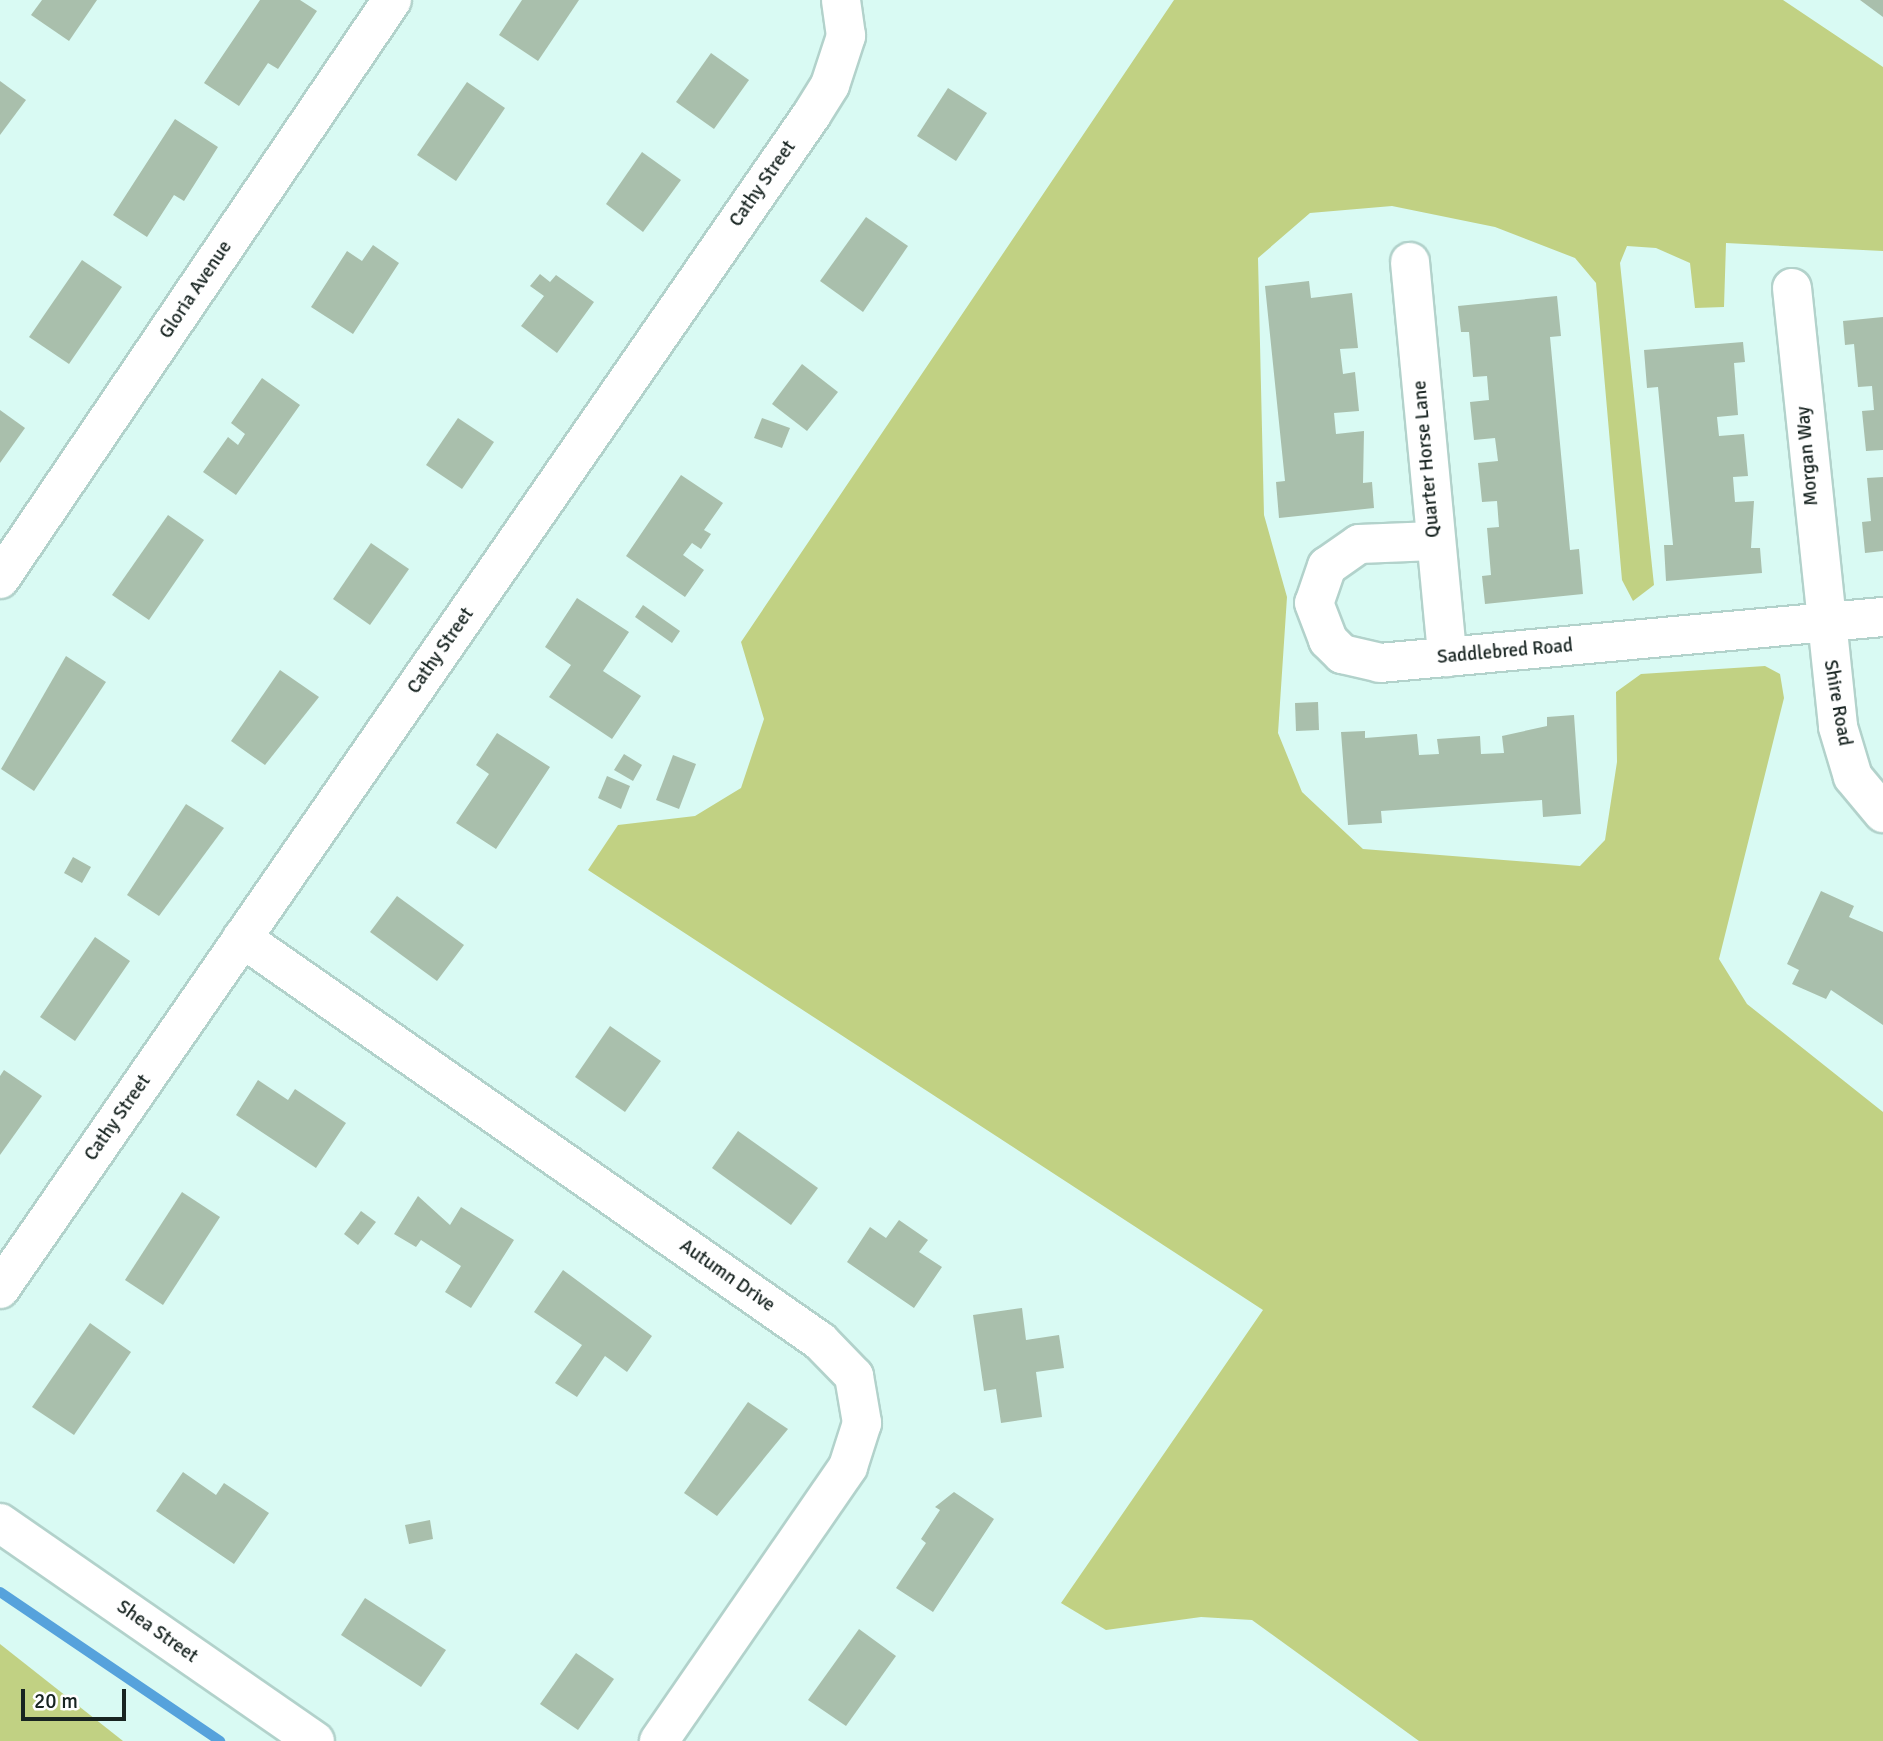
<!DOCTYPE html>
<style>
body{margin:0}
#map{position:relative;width:1883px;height:1741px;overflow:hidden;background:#d9faf3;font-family:Signika,sans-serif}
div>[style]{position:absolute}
.green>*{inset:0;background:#c1d183}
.stream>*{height:10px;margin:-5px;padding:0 5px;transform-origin:5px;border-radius:5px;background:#56a2dc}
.building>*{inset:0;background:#a9bfac}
.roads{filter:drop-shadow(2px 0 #b2d2cb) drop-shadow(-2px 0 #b2d2cb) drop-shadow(0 2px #b2d2cb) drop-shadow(0 -2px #b2d2cb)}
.minor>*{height:38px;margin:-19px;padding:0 19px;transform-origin:19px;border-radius:19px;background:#fff}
span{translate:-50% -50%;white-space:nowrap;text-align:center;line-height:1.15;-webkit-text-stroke:5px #fff;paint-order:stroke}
.street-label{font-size:19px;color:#182421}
.scale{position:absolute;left:21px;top:1689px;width:105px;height:32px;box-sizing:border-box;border:4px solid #182421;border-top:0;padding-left:9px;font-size:21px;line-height:24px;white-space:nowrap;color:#182421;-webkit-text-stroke:5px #fff;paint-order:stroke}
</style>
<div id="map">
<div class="green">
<div style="clip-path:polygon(1174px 0,1783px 0,1883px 67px,1883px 251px,1726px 243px,1724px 307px,1695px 308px,1690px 263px,1656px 248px,1627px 246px,1620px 263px,1654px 585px,1633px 601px,1622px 580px,1596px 283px,1575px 258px,1495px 227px,1392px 206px,1310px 213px,1258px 258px,1264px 515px,1287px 597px,1278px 733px,1302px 792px,1363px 849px,1580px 866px,1605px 840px,1617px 762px,1616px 692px,1641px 674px,1765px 666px,1780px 674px,1784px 698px,1719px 959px,1747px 1004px,1883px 1112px,1883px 1741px,1419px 1741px,1252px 1620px,1201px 1617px,1106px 1630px,1061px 1603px,1263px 1310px,588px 870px,618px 825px,695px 816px,741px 788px,764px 719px,741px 642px)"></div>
<div style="clip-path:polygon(0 1644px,123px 1741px,0 1741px)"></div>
</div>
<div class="stream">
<div style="left:0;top:1592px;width:266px;rotate:34.1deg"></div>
</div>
<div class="building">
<div style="clip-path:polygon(42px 0,97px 0,69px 41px,31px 15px)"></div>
<div style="clip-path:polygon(260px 0,300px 0,317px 11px,278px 69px,268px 63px,239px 106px,204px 83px)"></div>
<div style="clip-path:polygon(522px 0,579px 0,538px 61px,499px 35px)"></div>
<div style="clip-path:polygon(1860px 0,1883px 0,1883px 17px)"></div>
<div style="clip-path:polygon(711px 53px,749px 80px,714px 129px,676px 102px)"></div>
<div style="clip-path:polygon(0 81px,26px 100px,0 135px)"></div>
<div style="clip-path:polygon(467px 82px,505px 108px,456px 181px,417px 155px)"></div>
<div style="clip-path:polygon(948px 88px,987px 113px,956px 161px,917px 136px)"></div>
<div style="clip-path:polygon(175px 119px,218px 147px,184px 201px,174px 195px,147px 237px,113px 215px)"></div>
<div style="clip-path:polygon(642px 152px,681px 180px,643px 232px,606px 204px)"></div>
<div style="clip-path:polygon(866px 217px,908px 246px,863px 312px,820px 281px)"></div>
<div style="clip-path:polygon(373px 245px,399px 263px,353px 334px,311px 307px,347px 251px,362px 261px)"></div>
<div style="clip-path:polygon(82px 260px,122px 287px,69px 364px,29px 337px)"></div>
<div style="clip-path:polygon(540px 274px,550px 282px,556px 275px,594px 302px,557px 353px,521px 326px,544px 296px,530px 286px)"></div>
<div style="clip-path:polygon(1309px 281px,1311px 298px,1352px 293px,1358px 348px,1340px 349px,1343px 374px,1355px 372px,1359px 411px,1334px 413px,1336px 434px,1364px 431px,1363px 483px,1372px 482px,1374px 508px,1279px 518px,1276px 482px,1285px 481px,1265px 286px)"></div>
<div style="clip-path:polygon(1557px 296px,1561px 336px,1550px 337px,1570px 550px,1579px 549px,1583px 594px,1485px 604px,1482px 576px,1491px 575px,1487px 528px,1499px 527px,1497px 501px,1482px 502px,1478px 463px,1498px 461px,1495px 438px,1474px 440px,1470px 402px,1489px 400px,1487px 376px,1473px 377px,1469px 332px,1461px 332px,1458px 306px)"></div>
<div style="clip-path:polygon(1883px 317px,1883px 450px,1866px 451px,1862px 411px,1874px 410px,1872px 386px,1858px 387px,1854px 344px,1845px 345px,1843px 321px)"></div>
<div style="clip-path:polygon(1743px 342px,1745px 362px,1734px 363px,1738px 415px,1717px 417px,1719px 436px,1744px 434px,1748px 476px,1733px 477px,1735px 502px,1754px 501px,1751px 548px,1760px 548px,1762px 573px,1666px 581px,1664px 545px,1673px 545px,1658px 387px,1647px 388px,1644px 350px)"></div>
<div style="clip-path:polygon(802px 364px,838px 392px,807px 431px,772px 404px)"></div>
<div style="clip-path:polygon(262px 378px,300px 405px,236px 495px,203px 472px,228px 437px,238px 445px,245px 434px,231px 423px)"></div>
<div style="clip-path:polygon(0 410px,25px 428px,0 463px)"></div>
<div style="clip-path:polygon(458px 418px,494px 442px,462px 489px,426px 465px)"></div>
<div style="clip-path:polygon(762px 418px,790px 428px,782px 448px,754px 438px)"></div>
<div style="clip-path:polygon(681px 475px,723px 503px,704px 530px,711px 534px,701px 549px,692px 543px,683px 555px,704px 570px,685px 597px,626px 556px)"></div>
<div style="clip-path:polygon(1883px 477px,1883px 551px,1865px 553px,1862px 522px,1871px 521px,1867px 478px)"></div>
<div style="clip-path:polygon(168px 515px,204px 540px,149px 620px,112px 595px)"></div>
<div style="clip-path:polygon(371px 543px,409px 569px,370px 625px,333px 599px)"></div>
<div style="clip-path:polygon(577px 598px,629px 632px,603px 671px,641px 696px,612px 739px,549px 697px,571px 665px,545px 647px)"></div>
<div style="clip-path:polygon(643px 605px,680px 631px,672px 643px,635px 617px)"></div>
<div style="clip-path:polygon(66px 656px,106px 682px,34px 791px,1px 769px)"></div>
<div style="clip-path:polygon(280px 670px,319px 697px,265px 765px,231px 741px)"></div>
<div style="clip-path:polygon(1318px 702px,1319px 730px,1296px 731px,1295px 703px)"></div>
<div style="clip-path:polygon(1574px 715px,1581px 814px,1543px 817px,1542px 800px,1381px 811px,1382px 823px,1348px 825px,1341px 732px,1365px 731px,1365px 738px,1417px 734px,1419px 755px,1439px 754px,1437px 739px,1480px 736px,1481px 754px,1504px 753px,1502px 736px,1547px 726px,1547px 717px)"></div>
<div style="clip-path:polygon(497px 733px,550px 767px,496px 849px,456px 823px,489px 774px,476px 765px)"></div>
<div style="clip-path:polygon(624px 754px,642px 765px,633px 781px,614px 770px)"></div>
<div style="clip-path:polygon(673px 755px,696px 764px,679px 809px,656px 800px)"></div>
<div style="clip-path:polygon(607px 776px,630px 786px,621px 809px,598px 798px)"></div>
<div style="clip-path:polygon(186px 804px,224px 828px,159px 916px,127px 895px)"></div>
<div style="clip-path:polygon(73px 857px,91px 867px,82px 883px,64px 873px)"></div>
<div style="clip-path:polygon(1821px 891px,1854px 906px,1849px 917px,1883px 932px,1883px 1025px,1831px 990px,1826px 999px,1792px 984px,1799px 970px,1787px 964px)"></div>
<div style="clip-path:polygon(397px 896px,464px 945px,437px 981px,370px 932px)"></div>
<div style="clip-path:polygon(95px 937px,130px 961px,75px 1041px,40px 1017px)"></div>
<div style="clip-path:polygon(610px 1026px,661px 1061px,625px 1112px,575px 1077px)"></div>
<div style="clip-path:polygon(4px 1070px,42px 1096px,0 1155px,0 1076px)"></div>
<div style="clip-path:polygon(258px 1080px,288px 1100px,295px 1089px,346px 1123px,316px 1168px,236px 1115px)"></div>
<div style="clip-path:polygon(738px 1131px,818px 1188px,791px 1225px,712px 1168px)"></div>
<div style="clip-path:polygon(182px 1192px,220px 1217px,163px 1305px,125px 1280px)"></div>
<div style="clip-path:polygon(418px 1196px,450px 1225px,461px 1207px,514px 1240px,471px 1308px,445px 1292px,461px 1266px,421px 1240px,416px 1247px,394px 1234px)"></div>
<div style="clip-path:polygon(361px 1211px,376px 1222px,358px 1245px,344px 1234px)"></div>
<div style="clip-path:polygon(899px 1220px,928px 1240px,919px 1252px,942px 1267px,914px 1308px,847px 1262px,870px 1227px,886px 1238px)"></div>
<div style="clip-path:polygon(563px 1270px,652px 1336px,627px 1372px,605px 1356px,577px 1397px,555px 1383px,582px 1345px,534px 1312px)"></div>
<div style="clip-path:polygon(1022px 1308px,1026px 1340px,1059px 1335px,1064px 1368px,1036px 1372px,1042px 1417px,1001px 1423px,996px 1389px,984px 1391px,973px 1315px)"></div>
<div style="clip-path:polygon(90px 1323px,131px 1352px,74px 1435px,32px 1407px)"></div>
<div style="clip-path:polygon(748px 1402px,788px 1429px,717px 1516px,684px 1493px)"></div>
<div style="clip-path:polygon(183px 1472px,216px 1495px,224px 1483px,269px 1513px,234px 1564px,156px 1511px)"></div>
<div style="clip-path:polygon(954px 1492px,994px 1519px,933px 1612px,896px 1588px,926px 1543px,921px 1539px,940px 1510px,935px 1507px)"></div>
<div style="clip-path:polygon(430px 1520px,433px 1539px,409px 1544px,405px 1525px)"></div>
<div style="clip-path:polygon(365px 1598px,446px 1650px,421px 1687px,341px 1635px)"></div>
<div style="clip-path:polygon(859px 1629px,896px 1656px,846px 1726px,808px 1700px)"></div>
<div style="clip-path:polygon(576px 1653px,614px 1679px,578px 1730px,540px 1704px)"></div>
</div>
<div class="roads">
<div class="minor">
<div style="left:1410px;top:262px;width:397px;rotate:84.6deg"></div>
<div style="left:1792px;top:288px;width:441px;rotate:84deg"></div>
<div style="left:1838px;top:727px;width:52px;rotate:73.3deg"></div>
<div style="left:1853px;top:777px;width:47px;rotate:50.2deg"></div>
<div style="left:1434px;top:541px;width:75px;rotate:177.7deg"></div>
<div style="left:1359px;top:544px;width:39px;rotate:145deg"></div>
<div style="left:1327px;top:566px;width:39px;rotate:109deg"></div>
<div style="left:1314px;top:603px;width:40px;rotate:69deg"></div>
<div style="left:1328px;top:640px;width:20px;rotate:45deg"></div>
<div style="left:1342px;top:654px;width:39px;rotate:13deg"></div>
<div style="left:1380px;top:663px;width:505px;rotate:-5.23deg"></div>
<div style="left:0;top:579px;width:699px;rotate:-55.9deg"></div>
<div style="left:242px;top:938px;width:705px;rotate:34.89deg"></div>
<div style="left:820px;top:1341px;width:49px;rotate:45.8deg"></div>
<div style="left:854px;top:1376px;width:48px;rotate:80.3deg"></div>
<div style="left:862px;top:1423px;width:46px;rotate:107.7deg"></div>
<div style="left:848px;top:1467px;width:333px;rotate:124.6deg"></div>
<div style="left:0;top:1289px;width:1428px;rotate:-55.35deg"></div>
<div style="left:812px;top:114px;width:34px;rotate:-58deg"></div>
<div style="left:830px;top:85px;width:52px;rotate:-71.9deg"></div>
<div style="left:846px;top:36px;width:36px;rotate:-98deg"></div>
<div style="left:0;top:1523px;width:383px;rotate:34.7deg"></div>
</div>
</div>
<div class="street-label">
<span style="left:763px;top:184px;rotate:-55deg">Cathy Street</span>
<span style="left:196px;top:290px;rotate:-56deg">Gloria Avenue</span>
<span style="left:1808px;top:456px;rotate:-95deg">Morgan Way</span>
<span style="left:1427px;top:459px;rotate:-95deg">Quarter Horse Lane</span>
<span style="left:441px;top:651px;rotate:-55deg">Cathy Street</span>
<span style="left:1505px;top:652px;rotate:-5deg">Saddlebred Road</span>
<span style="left:1837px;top:703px;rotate:80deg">Shire Road</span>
<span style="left:118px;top:1118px;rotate:-55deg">Cathy Street</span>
<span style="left:727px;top:1276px;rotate:35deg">Autumn Drive</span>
<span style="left:157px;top:1632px;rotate:35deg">Shea Street</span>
</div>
<div class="scale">20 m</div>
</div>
